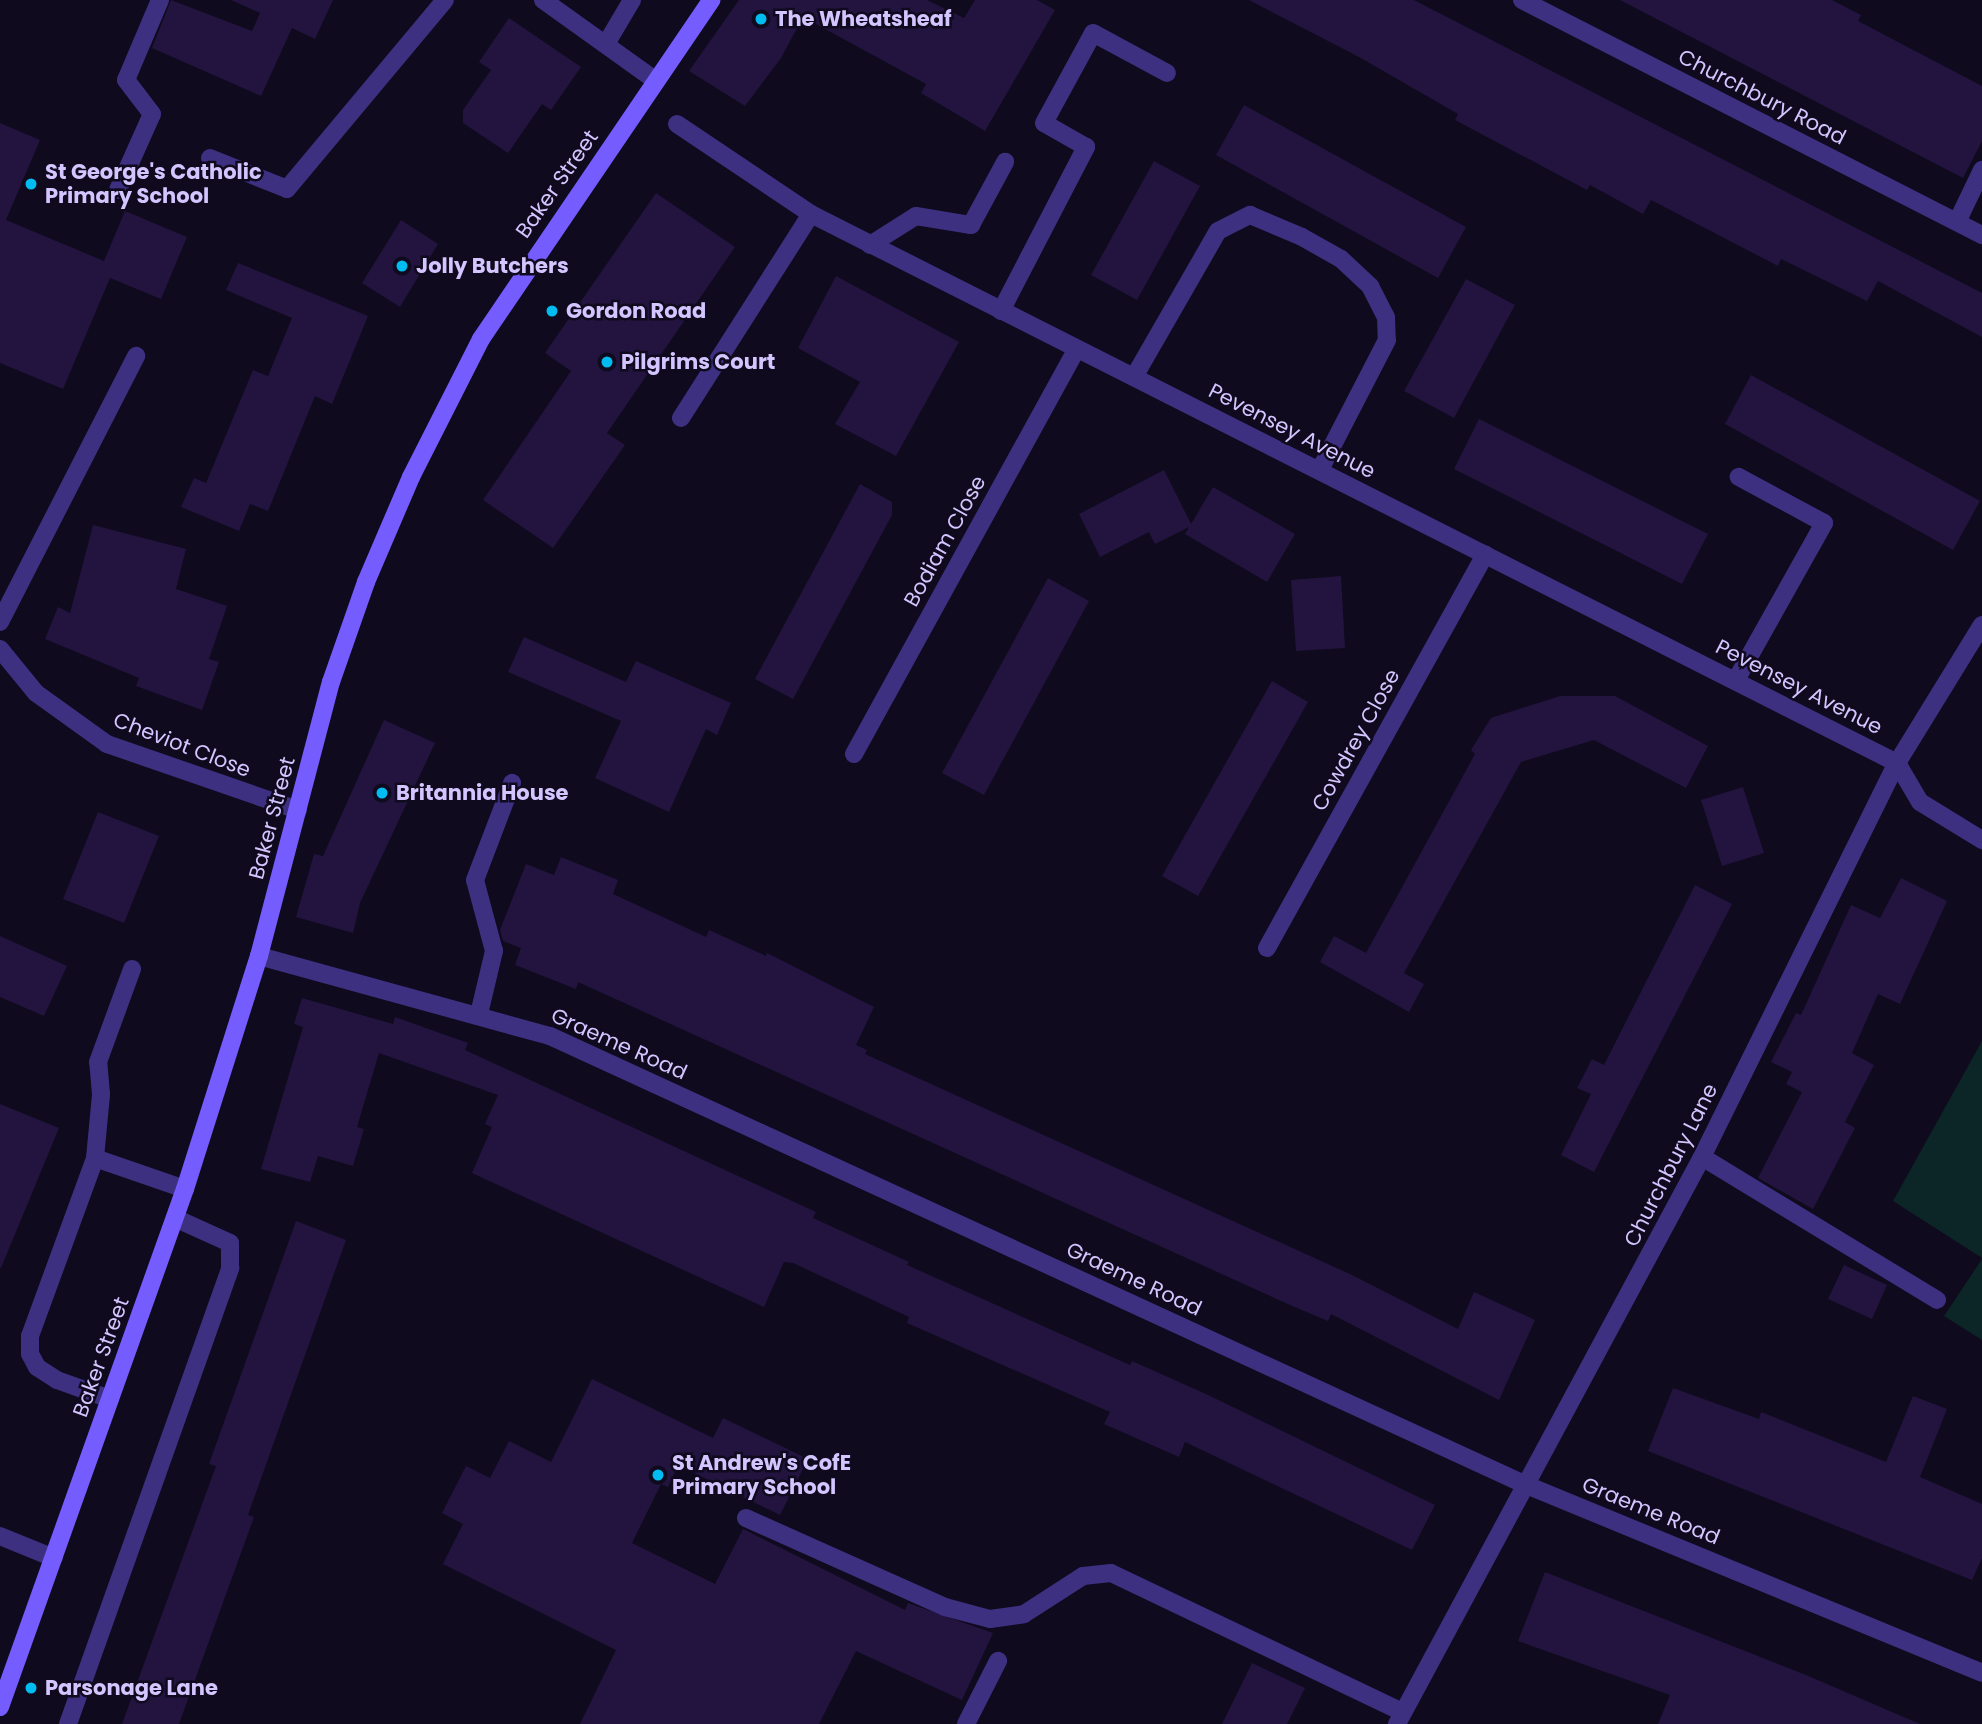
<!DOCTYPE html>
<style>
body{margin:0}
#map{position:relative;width:1982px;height:1724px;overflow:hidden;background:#0f0a1d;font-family:Poppins,sans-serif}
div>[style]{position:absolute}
.green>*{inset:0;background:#0c2527}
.building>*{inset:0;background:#22143f}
.lane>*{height:18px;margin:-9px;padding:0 9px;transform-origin:9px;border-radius:9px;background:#3d3080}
.street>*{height:18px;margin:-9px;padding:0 9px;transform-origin:9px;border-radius:9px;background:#3d3080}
.secondary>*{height:18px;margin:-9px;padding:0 9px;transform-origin:9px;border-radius:9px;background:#745cff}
.dots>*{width:19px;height:19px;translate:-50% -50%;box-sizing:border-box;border:4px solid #0f0a1d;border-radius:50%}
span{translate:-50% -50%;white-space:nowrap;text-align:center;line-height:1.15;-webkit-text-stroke:5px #0f0a1d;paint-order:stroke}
.poi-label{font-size:21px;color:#d3c5ff;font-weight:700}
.left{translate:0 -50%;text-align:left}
.street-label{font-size:21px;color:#d3c5ff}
</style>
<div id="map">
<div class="green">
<div style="clip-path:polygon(1982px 1041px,1982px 1258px,1893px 1201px)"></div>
<div style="clip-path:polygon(1982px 1259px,1982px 1340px,1944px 1316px)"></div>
</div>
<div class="building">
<div style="clip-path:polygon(171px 0,252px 31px,260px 13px,231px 0,333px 0,315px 39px,292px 28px,261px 96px,152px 48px)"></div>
<div style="clip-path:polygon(739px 0,927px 0,964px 18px,975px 0,1037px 0,1055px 10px,985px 131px,921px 93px,926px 84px,803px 17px,781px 58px,745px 106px,689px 71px)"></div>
<div style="clip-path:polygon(1249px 0,1414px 0,1982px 293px,1982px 337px,1878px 281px,1867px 301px,1781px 259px,1778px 266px,1651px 200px,1643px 214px,1590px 185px,1587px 190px,1455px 120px,1458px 114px,1359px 57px)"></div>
<div style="clip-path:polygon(1620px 0,1832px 0,1861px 15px,1858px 21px,1982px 86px,1982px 141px,1963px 178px)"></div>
<div style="clip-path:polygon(509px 18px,581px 67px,551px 110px,542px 104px,508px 153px,463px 123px,463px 110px,491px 70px,479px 62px)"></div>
<div style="clip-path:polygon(1244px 105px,1466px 227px,1438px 278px,1216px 155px)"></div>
<div style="clip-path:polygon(0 123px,40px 140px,6px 220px,104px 261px,125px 211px,187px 237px,161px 299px,110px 278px,63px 389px,0 363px)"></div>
<div style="clip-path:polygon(1154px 161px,1200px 186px,1137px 300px,1091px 275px)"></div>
<div style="clip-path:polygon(656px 193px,735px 247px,607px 433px,625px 445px,553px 548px,483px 500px,571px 371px,545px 353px)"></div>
<div style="clip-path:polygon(401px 220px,438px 244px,400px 307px,362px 283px)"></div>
<div style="clip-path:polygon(238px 263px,368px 316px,332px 404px,315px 396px,268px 511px,250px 504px,239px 531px,181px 507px,194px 478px,206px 483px,253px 370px,268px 376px,292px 318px,226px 290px)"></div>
<div style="clip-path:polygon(836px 276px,959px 342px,896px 456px,835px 424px,860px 382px,798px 348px)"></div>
<div style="clip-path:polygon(1466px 279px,1515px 305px,1454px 418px,1404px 391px)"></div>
<div style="clip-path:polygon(1751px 375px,1980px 501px,1953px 550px,1725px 424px)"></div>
<div style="clip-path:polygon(1479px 419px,1708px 534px,1682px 584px,1454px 469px)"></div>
<div style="clip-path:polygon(1164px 470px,1191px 524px,1213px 487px,1295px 534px,1267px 582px,1185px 534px,1189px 527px,1155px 544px,1149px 532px,1100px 557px,1079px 514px)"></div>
<div style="clip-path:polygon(860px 484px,892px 502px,892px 515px,793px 699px,755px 679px)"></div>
<div style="clip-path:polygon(93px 525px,186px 549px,176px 589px,227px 606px,209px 659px,219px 662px,202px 710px,136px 686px,139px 678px,45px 639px,58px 607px,70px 613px)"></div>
<div style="clip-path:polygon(1341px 576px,1345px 648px,1296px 651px,1291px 580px)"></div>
<div style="clip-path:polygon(1048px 578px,1089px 601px,984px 795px,942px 773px)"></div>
<div style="clip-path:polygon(524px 637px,626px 682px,636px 661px,731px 703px,717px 735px,706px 729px,669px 812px,595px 778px,621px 721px,508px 672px)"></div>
<div style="clip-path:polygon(1272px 681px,1308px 702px,1198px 896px,1162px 876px)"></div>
<div style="clip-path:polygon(1560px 696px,1615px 696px,1708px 746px,1686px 788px,1594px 740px,1521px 762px,1404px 973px,1424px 984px,1409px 1012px,1320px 962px,1334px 936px,1366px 953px,1475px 754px,1471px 750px,1491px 718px)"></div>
<div style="clip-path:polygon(384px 720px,435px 743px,360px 903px,353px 933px,296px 917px,314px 854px,323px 856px)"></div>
<div style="clip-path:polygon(1743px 787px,1764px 853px,1722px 866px,1701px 800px)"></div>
<div style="clip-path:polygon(98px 812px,159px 836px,124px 923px,63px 899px)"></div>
<div style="clip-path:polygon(561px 857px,618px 880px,613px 894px,706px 937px,709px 930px,766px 956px,767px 953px,874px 1007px,856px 1045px,867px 1050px,865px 1054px,1352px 1275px,1458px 1329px,1474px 1292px,1535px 1320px,1499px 1400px,1331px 1314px,1328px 1321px,1290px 1305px,578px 982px,576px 989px,515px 965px,521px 948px,503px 941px,500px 930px,526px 864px,554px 875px)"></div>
<div style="clip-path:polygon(1901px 878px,1947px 901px,1900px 1004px,1878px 994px,1852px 1053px,1874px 1065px,1845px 1122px,1855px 1128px,1813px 1209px,1758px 1178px,1802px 1092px,1786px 1084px,1792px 1072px,1771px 1062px,1796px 1013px,1801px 1015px,1851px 905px,1880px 918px)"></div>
<div style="clip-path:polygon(1695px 885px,1732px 904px,1594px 1172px,1561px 1155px,1591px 1094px,1577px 1088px,1592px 1059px,1604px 1065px)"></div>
<div style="clip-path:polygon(0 936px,67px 966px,44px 1016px,0 997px)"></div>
<div style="clip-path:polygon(302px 998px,393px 1024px,395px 1017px,468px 1043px,465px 1050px,816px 1212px,813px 1218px,909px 1262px,907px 1265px,1130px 1365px,1132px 1361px,1206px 1394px,1435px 1505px,1412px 1550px,1185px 1442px,1179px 1457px,1104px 1424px,1110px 1412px,907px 1323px,909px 1317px,793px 1263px,784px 1262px,764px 1307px,472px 1173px,492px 1127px,485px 1124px,498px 1095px,379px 1053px,357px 1127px,364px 1129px,353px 1166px,318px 1156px,310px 1182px,261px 1169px,303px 1027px,294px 1024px)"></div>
<div style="clip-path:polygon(0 1104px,59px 1128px,1px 1268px,0 1268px)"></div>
<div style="clip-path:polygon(296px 1221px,346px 1240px,248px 1515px,254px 1517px,179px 1724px,122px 1724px,216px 1466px,209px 1464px)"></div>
<div style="clip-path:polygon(1844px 1265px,1887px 1285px,1872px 1319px,1828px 1299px)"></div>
<div style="clip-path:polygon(592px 1379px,713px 1438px,723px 1418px,808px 1459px,780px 1515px,678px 1465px,668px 1487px,661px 1484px,632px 1543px,715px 1584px,743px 1529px,905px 1610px,908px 1603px,993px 1633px,962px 1700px,856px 1651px,819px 1724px,580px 1724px,616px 1650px,443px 1564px,463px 1524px,442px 1513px,466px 1466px,490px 1478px,509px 1441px,551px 1462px)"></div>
<div style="clip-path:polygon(1673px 1388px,1759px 1419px,1761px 1412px,1886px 1462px,1913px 1396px,1947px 1409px,1920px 1477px,1982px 1504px,1982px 1558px,1972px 1580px,1648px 1451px)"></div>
<div style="clip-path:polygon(1545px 1572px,1806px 1675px,1920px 1724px,1658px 1724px,1670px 1695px,1518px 1641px)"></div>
<div style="clip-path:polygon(1252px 1663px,1305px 1688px,1287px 1724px,1222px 1724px)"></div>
</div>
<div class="lane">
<div style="left:606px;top:44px;width:51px;rotate:-59.4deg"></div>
<div style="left:210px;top:158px;width:83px;rotate:21.9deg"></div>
<div style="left:287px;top:189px;width:246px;rotate:-50.1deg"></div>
<div style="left:118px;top:190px;width:83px;rotate:-65.9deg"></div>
<div style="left:152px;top:114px;width:43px;rotate:-127.4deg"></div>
<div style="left:126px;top:80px;width:87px;rotate:-67deg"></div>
<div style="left:1957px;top:222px;width:58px;rotate:-64.3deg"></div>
<div style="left:870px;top:245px;width:54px;rotate:-32.2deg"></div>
<div style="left:916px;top:216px;width:56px;rotate:9.3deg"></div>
<div style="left:971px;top:225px;width:72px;rotate:-61.6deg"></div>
<div style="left:1001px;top:311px;width:185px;rotate:-62.6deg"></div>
<div style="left:1086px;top:147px;width:48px;rotate:-150.3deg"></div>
<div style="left:1044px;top:123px;width:102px;rotate:-61.4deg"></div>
<div style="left:1093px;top:33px;width:84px;rotate:28.4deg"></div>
<div style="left:1134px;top:377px;width:168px;rotate:-60.1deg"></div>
<div style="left:1218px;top:231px;width:36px;rotate:-27deg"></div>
<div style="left:1250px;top:215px;width:56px;rotate:22.9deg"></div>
<div style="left:1302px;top:237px;width:45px;rotate:29.4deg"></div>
<div style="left:1341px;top:259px;width:40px;rotate:43deg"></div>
<div style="left:1370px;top:286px;width:35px;rotate:63deg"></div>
<div style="left:1386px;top:317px;width:23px;rotate:88deg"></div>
<div style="left:1387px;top:340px;width:146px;rotate:117.3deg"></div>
<div style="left:681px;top:418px;width:242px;rotate:-57.5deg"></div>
<div style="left:1736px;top:680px;width:180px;rotate:-60.7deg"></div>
<div style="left:1824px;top:523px;width:97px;rotate:-151.6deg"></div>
<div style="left:479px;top:1014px;width:65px;rotate:-76.6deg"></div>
<div style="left:494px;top:951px;width:73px;rotate:-105deg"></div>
<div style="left:475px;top:880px;width:104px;rotate:-69.1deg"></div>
<div style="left:1702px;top:1157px;width:275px;rotate:31.3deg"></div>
<div style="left:95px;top:1158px;width:95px;rotate:19deg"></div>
<div style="left:110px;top:1399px;width:56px;rotate:-160.3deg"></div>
<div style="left:57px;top:1380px;width:24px;rotate:-147deg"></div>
<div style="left:37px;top:1367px;width:15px;rotate:-118deg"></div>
<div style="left:30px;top:1354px;width:18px;rotate:-90deg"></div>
<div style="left:30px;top:1336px;width:189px;rotate:-69.9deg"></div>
<div style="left:95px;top:1158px;width:64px;rotate:-84.6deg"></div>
<div style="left:101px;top:1094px;width:32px;rotate:-95deg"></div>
<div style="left:98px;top:1062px;width:99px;rotate:-69.9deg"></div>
<div style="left:746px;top:1518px;width:218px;rotate:24.1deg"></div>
<div style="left:945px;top:1607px;width:47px;rotate:14.9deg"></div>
<div style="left:990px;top:1619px;width:34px;rotate:-8deg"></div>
<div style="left:1024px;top:1614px;width:70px;rotate:-32.8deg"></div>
<div style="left:1083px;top:1576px;width:28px;rotate:-6deg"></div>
<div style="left:1111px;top:1573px;width:323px;rotate:25.5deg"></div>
<div style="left:68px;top:1724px;width:484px;rotate:-70.4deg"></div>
<div style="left:230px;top:1268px;width:25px;rotate:-90deg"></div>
<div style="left:230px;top:1243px;width:60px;rotate:-155.6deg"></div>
<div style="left:966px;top:1724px;width:71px;rotate:-63.1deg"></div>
</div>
<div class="street">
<div style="left:543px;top:0;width:139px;rotate:35.6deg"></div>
<div style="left:1522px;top:0;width:517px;rotate:27.06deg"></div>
<div style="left:677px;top:124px;width:161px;rotate:33.9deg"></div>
<div style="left:811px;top:214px;width:1217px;rotate:26.82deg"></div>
<div style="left:1897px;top:763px;width:45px;rotate:59.5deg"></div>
<div style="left:1920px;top:802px;width:73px;rotate:31.5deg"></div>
<div style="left:0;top:622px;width:299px;rotate:-62.9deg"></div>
<div style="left:0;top:649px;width:57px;rotate:50.7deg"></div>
<div style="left:36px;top:693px;width:87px;rotate:35.7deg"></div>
<div style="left:107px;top:744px;width:202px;rotate:19.1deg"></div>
<div style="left:854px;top:754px;width:461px;rotate:-61.2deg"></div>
<div style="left:1267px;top:948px;width:450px;rotate:-61deg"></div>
<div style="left:259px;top:956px;width:302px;rotate:15.4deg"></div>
<div style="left:550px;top:1036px;width:1072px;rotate:24.7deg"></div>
<div style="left:1524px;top:1484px;width:495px;rotate:22.4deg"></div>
<div style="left:0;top:1536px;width:58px;rotate:22.2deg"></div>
<div style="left:1397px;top:1724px;width:644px;rotate:-61.72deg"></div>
<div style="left:1702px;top:1157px;width:440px;rotate:-63.7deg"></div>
<div style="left:1897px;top:763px;width:162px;rotate:-58.4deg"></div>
</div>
<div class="secondary">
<div style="left:0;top:1707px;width:550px;rotate:-70.35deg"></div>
<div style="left:185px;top:1189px;width:244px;rotate:-72.4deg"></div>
<div style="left:259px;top:956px;width:283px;rotate:-75.3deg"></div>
<div style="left:331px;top:682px;width:106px;rotate:-70.7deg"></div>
<div style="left:366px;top:582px;width:114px;rotate:-66.8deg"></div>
<div style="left:411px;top:477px;width:155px;rotate:-63.1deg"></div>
<div style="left:481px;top:339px;width:410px;rotate:-55.8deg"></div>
</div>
<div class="dots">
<div style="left:761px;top:19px;background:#00bcf0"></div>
<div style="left:31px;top:184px;background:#00bcf0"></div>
<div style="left:402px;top:266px;background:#00bcf0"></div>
<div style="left:552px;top:311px;background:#00bcf0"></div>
<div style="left:607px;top:362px;background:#00bcf0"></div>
<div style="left:382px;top:793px;background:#00bcf0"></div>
<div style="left:658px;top:1475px;background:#00bcf0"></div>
<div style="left:31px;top:1688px;background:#00bcf0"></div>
</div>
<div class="poi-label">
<span class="left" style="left:775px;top:19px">The Wheatsheaf</span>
<span class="left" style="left:45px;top:184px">St George's Catholic<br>Primary School</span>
<span class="left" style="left:416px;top:266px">Jolly Butchers</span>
<span class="left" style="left:566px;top:311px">Gordon Road</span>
<span class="left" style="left:621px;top:362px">Pilgrims Court</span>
<span class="left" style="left:396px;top:793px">Britannia House</span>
<span class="left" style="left:672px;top:1475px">St Andrew's CofE<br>Primary School</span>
<span class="left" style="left:45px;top:1688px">Parsonage Lane</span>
</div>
<div class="street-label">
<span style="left:1762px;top:97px;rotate:27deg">Churchbury Road</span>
<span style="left:557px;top:184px;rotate:-55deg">Baker Street</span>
<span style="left:1292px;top:431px;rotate:27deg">Pevensey Avenue</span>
<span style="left:945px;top:541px;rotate:-61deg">Bodiam Close</span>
<span style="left:1799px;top:687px;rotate:27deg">Pevensey Avenue</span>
<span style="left:1356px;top:740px;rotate:-61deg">Cowdrey Close</span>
<span style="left:182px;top:745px;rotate:21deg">Cheviot Close</span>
<span style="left:272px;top:818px;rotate:-75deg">Baker Street</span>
<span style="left:619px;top:1044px;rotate:24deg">Graeme Road</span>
<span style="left:1671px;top:1165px;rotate:-63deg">Churchbury Lane</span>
<span style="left:1134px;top:1279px;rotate:25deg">Graeme Road</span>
<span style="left:101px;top:1357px;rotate:-70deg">Baker Street</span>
<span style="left:1651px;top:1511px;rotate:22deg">Graeme Road</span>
</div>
</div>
